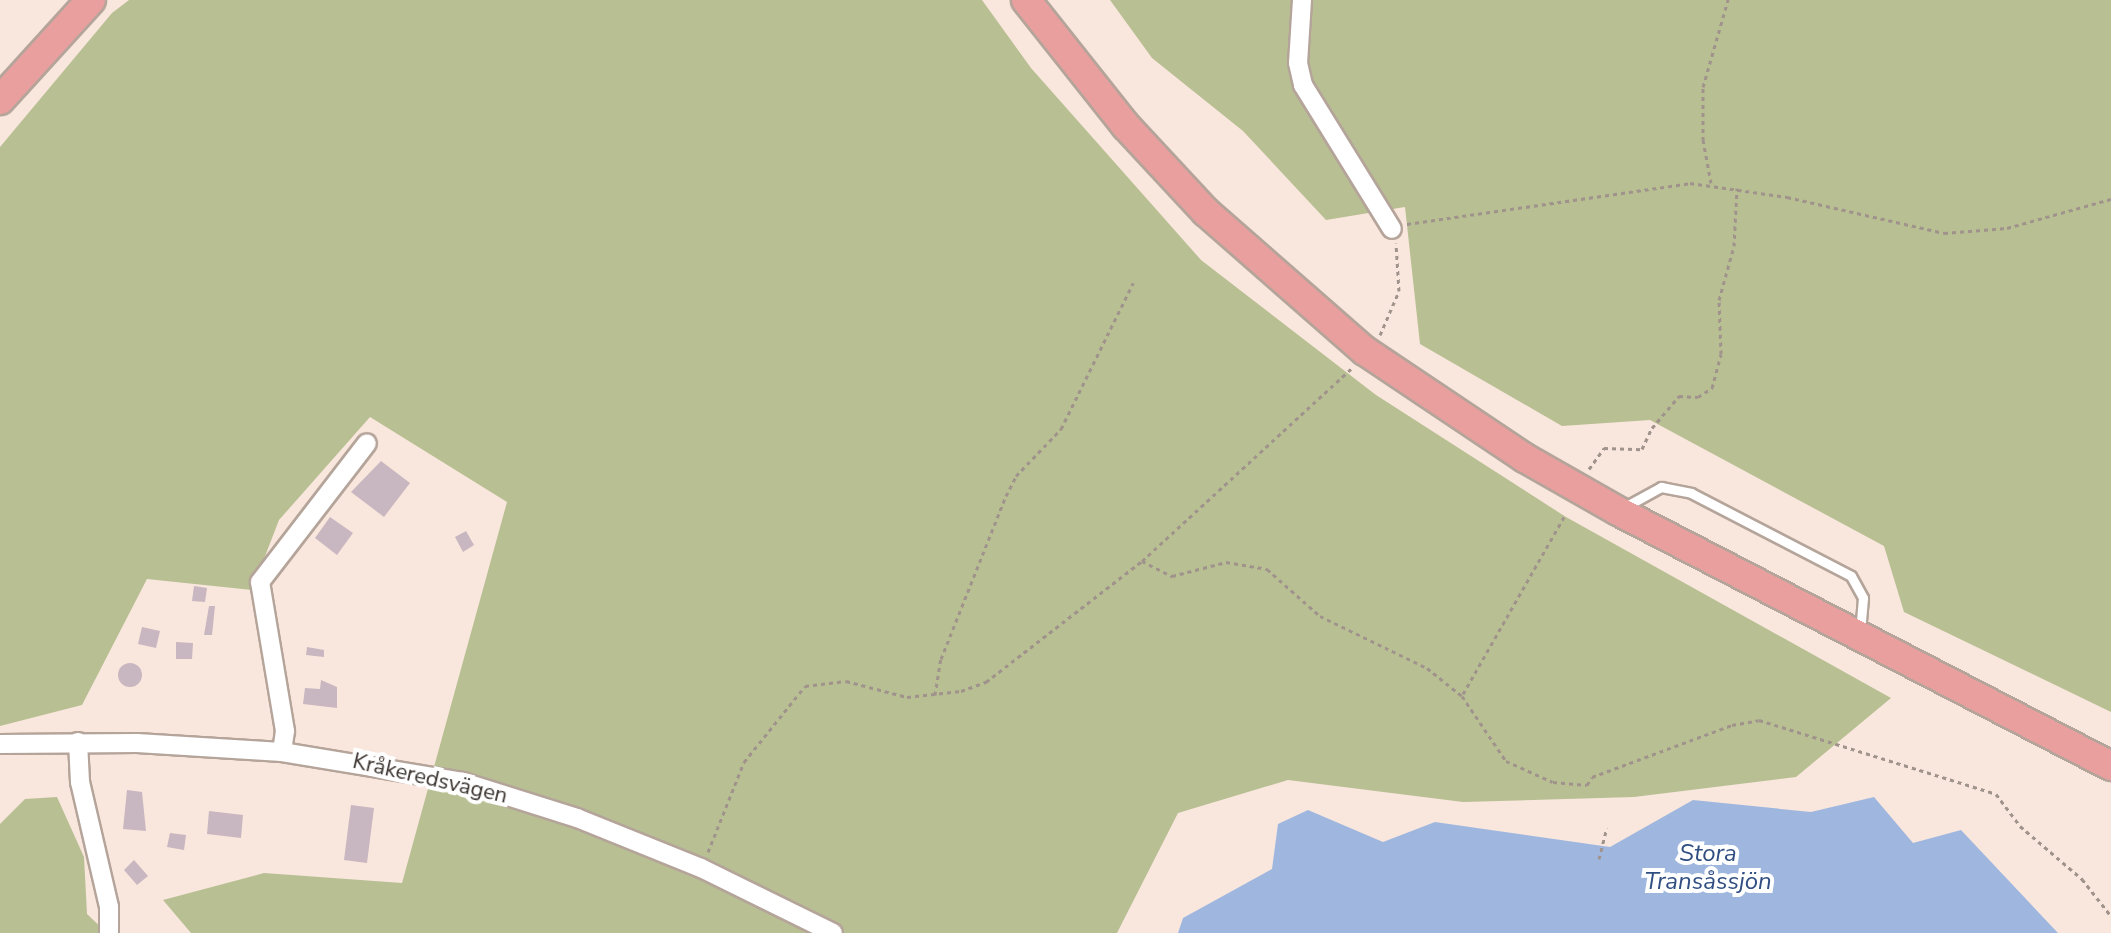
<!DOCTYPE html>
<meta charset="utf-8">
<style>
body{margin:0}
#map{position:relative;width:2111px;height:933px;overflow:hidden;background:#f9e7dd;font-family:"Nunito Sans",sans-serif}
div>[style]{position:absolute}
.green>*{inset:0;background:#b8bf93}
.water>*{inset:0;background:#9fb7df}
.building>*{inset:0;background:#c8b6c0}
.round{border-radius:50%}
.path>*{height:3px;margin-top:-1.5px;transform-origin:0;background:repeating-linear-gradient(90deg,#a0938c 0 4px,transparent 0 8px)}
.roads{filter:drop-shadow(2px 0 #b4a49a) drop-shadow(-2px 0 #b4a49a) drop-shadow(0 2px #b4a49a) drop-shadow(0 -2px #b4a49a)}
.lane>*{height:9px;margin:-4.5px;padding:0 4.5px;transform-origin:4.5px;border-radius:4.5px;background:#fff}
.street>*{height:18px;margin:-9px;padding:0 9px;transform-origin:9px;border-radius:9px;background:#fff}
.primary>*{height:28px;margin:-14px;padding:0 14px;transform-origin:14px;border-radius:14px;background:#e99f9e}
span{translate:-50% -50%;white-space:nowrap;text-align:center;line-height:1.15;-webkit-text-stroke:8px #fff;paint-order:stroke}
.street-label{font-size:22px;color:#3a332f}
.water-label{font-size:24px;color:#304e81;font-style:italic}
</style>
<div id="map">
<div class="green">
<div style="clip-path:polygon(129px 0,982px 0,1031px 68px,1201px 260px,1376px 395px,1566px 517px,1891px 698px,1796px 777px,1634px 797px,1463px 802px,1288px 780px,1178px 813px,1117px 933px,191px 933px,163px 900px,264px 873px,402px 883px,507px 502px,370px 417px,279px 520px,252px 590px,147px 579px,82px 705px,0 726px,0 147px,112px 13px)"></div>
<div style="clip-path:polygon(1110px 0,2111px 0,2111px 712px,1904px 612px,1884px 546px,1650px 420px,1562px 426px,1420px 344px,1405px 207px,1326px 220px,1243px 131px,1152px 58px)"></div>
<div style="clip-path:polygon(57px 797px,84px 857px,87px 914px,107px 933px,0 933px,0 824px,25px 799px)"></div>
</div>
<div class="water">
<div style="clip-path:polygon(1874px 797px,1913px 843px,1961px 830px,2058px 933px,1178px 933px,1183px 918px,1272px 869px,1278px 824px,1308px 810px,1383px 842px,1435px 822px,1610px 847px,1693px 800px,1811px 812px)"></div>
</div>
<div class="building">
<div style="clip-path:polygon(381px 461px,410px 483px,384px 517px,351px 492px)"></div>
<div style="clip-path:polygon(330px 517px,353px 533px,337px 555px,315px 538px)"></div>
<div style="clip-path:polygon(466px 531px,474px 545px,463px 552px,455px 537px)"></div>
<div style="clip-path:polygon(194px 586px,207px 588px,205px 602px,192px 601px)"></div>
<div style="clip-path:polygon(209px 606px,215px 606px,212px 635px,204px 635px)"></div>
<div style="clip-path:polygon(142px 627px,160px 631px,156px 648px,138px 644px)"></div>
<div style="clip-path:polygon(176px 642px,193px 643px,192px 659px,176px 659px)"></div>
<div style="clip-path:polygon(307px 647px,324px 650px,324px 657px,306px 655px)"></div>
<div class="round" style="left:118px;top:663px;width:24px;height:24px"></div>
<div style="clip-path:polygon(321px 680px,337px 687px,337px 708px,303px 704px,305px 688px,320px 689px)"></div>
<div style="clip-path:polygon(127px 790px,142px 792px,146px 831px,123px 829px)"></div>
<div style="clip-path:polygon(351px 805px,374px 808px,367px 863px,344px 860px)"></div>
<div style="clip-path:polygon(209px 811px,243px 815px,241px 838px,207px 834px)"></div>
<div style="clip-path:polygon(170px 833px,186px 835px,184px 850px,167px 847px)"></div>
<div style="clip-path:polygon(134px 860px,148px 876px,137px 885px,124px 870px)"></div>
</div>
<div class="path">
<div style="left:1711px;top:183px;width:44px;rotate:-100.5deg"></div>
<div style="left:1703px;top:140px;width:53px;rotate:-90deg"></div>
<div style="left:1703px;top:87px;width:91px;rotate:-74deg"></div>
<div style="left:1407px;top:224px;width:286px;rotate:-8.2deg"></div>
<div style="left:1690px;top:183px;width:98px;rotate:8.2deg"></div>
<div style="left:1787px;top:197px;width:161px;rotate:12.9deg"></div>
<div style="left:1944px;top:233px;width:63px;rotate:-4.5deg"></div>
<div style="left:2007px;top:228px;width:108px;rotate:-15.6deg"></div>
<div style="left:1380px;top:335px;width:48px;rotate:-66.6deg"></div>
<div style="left:1399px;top:291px;width:48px;rotate:-93.6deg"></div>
<div style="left:1589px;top:469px;width:26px;rotate:-54deg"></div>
<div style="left:1604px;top:448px;width:38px;rotate:2deg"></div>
<div style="left:1642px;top:449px;width:23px;rotate:-65deg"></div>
<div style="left:1652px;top:428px;width:42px;rotate:-49.8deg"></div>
<div style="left:1679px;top:396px;width:19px;rotate:3deg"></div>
<div style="left:1698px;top:397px;width:17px;rotate:-33deg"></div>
<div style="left:1712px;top:388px;width:35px;rotate:-75deg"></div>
<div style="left:1721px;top:354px;width:54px;rotate:-92.1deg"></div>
<div style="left:1719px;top:300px;width:56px;rotate:-74.5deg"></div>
<div style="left:1734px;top:246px;width:58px;rotate:-87deg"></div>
<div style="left:1142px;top:561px;width:34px;rotate:27deg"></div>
<div style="left:1172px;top:576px;width:56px;rotate:-14.5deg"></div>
<div style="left:1226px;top:562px;width:42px;rotate:9.7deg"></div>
<div style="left:1267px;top:569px;width:71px;rotate:41.6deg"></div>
<div style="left:1320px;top:616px;width:119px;rotate:25.9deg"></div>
<div style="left:1427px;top:668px;width:45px;rotate:38.7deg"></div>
<div style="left:1462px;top:696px;width:78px;rotate:55.9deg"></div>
<div style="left:1506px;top:761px;width:51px;rotate:24.1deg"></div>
<div style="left:1553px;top:782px;width:34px;rotate:5deg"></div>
<div style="left:1587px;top:785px;width:9px;rotate:-58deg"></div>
<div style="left:1592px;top:777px;width:149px;rotate:-20.4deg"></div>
<div style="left:1732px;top:725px;width:27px;rotate:-10deg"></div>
<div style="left:1759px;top:720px;width:248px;rotate:17.3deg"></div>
<div style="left:1996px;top:794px;width:40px;rotate:53deg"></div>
<div style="left:2020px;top:826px;width:82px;rotate:40.5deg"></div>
<div style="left:2082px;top:879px;width:47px;rotate:51.9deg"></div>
<div style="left:1463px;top:694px;width:204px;rotate:-60.3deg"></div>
<div style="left:935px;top:695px;width:36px;rotate:-81deg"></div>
<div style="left:941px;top:659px;width:175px;rotate:-68.3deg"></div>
<div style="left:1006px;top:496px;width:22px;rotate:-63deg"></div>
<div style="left:1016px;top:476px;width:65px;rotate:-46.2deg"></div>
<div style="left:1061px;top:429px;width:163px;rotate:-63.7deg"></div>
<div style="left:708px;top:852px;width:97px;rotate:-68.2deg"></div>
<div style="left:744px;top:762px;width:97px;rotate:-51.2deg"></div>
<div style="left:805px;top:686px;width:41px;rotate:-7deg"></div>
<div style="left:846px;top:681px;width:63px;rotate:14.7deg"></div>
<div style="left:907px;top:697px;width:54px;rotate:-6.3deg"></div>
<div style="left:961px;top:691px;width:27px;rotate:-20deg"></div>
<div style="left:986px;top:682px;width:197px;rotate:-37.8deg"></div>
<div style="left:1142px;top:561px;width:285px;rotate:-42.6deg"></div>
<div style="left:1599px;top:859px;width:32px;rotate:-76deg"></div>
</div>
<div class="roads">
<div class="lane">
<div style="left:1621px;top:509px;width:46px;rotate:-28.8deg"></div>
<div style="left:1661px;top:487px;width:31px;rotate:11deg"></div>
<div style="left:1691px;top:493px;width:180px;rotate:27.4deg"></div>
<div style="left:1851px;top:576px;width:25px;rotate:61deg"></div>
<div style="left:1863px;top:598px;width:34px;rotate:95deg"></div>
</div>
<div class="street">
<div style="left:1302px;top:0;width:63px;rotate:93.6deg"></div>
<div style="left:1298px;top:63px;width:23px;rotate:77deg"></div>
<div style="left:1303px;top:85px;width:169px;rotate:58.3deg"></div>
<div style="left:78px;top:742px;width:40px;rotate:87.1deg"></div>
<div style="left:80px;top:782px;width:128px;rotate:76.9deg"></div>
<div style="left:109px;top:907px;width:26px;rotate:90deg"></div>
<div style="left:0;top:744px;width:137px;rotate:-0.4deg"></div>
<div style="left:137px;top:743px;width:145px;rotate:3.6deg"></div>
<div style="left:282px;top:752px;width:183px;rotate:9.4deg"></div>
<div style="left:463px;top:782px;width:120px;rotate:17.5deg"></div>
<div style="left:577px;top:818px;width:134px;rotate:22deg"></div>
<div style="left:701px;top:868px;width:147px;rotate:26.2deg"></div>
<div style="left:282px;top:752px;width:21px;rotate:-82deg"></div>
<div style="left:285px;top:731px;width:151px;rotate:-99.5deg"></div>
<div style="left:260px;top:582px;width:175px;rotate:-52.4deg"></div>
</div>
<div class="primary">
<div style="left:1026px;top:0;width:161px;rotate:51.6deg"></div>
<div style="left:1126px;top:126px;width:117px;rotate:47.1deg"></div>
<div style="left:1206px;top:212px;width:211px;rotate:41.2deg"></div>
<div style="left:1365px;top:351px;width:192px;rotate:33.8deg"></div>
<div style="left:1525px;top:458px;width:107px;rotate:29.7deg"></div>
<div style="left:1618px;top:511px;width:555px;rotate:27.35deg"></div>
<div style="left:0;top:100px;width:135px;rotate:-47.7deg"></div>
</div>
</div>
<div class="street-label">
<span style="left:430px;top:779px;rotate:13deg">Kråkeredsvägen</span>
</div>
<div class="water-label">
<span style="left:1708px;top:868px">Stora<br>Transåssjön</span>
</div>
</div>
